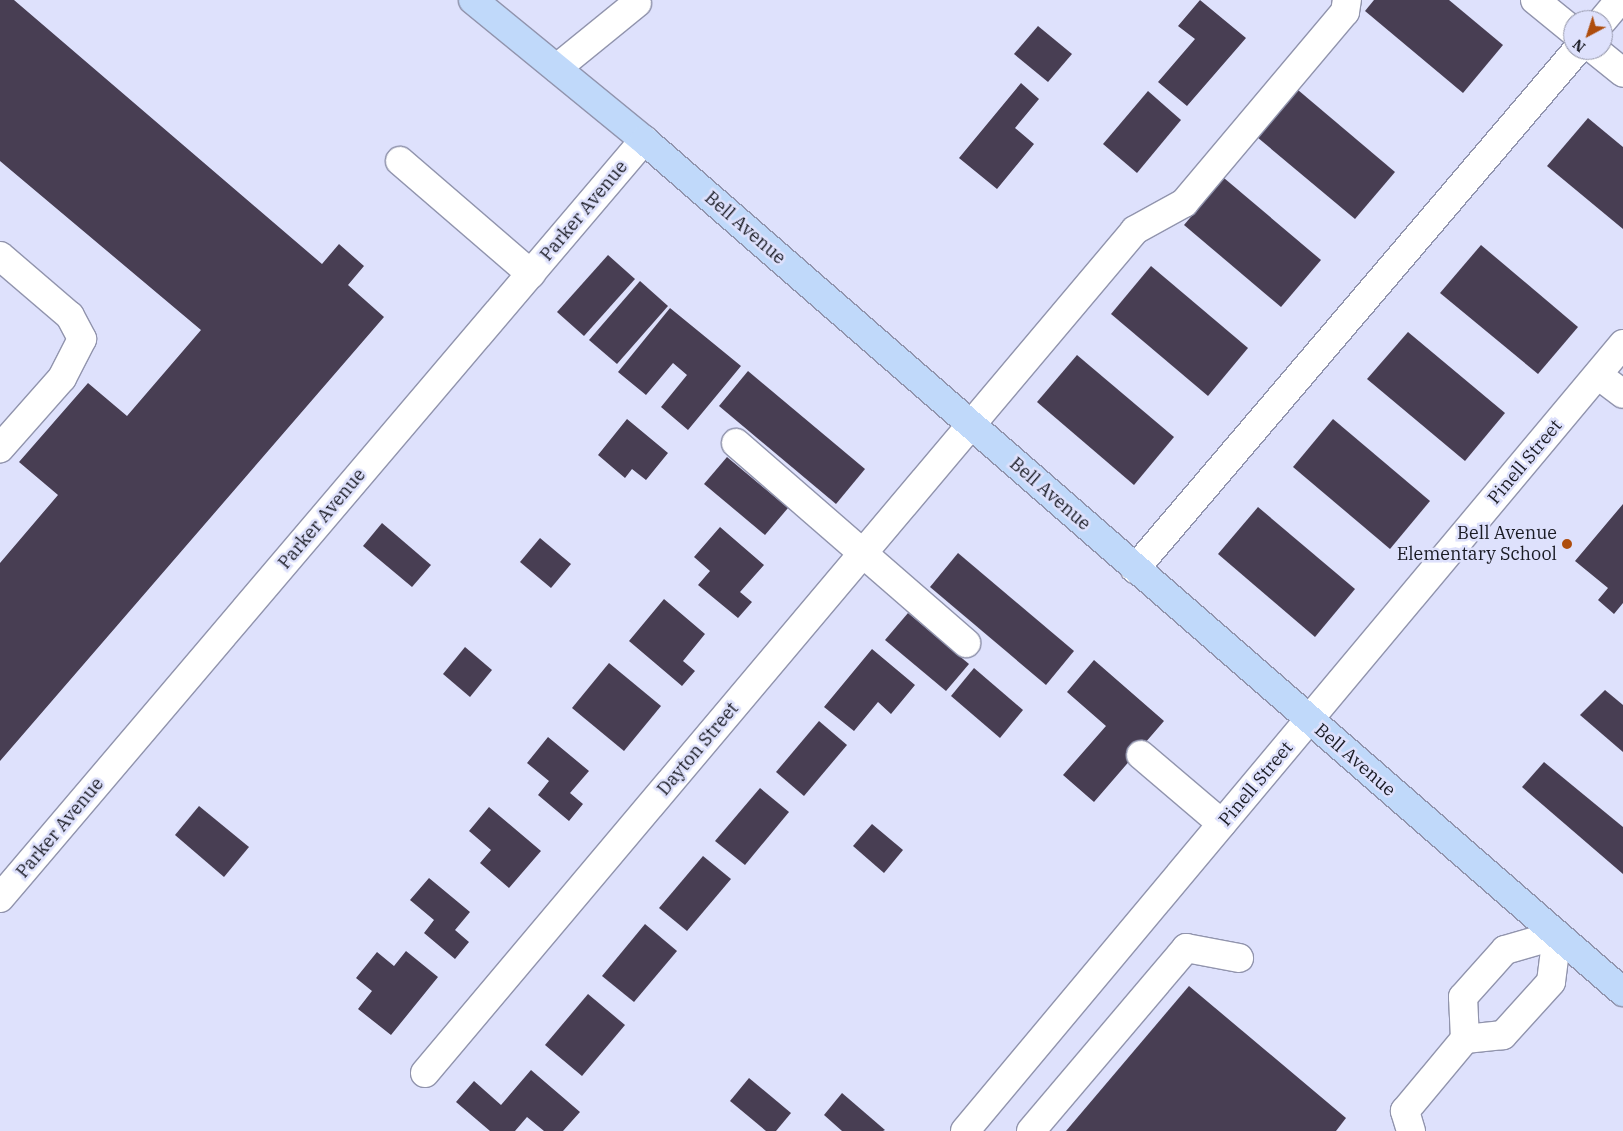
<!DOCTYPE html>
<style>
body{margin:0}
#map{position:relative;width:1623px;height:1131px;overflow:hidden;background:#dee1fc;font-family:"IBM Plex Serif",serif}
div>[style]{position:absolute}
.building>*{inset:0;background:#483e53}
.roads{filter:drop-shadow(1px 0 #9194ad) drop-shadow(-1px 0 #9194ad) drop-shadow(0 1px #9194ad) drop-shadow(0 -1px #9194ad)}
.minor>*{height:28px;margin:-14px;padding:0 14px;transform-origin:14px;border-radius:14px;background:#fff}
.major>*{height:28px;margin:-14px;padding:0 14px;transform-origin:14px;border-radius:14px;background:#c0d9fa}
.dots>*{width:14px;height:14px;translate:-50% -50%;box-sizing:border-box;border:2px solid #dee1fc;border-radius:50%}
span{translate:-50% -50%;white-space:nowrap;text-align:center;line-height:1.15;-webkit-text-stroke:5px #dee1fc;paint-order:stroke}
.street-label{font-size:18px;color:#1a1b24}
.poi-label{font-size:18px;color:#1a1b24}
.right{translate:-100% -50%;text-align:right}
.north{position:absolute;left:1563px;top:10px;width:50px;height:50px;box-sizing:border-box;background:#dee1fc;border:1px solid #9092a6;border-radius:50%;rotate:220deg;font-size:14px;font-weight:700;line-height:20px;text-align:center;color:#1a1b24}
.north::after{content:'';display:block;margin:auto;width:18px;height:22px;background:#ae4d0d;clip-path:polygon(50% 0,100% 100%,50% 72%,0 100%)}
</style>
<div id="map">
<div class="building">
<div style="clip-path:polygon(0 0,14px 0,322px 264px,339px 244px,364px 266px,348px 285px,384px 317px,0 761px,0 563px,58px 495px,19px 462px,88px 383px,127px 416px,201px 330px,0 161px)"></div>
<div style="clip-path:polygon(1200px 0,1246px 38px,1187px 106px,1158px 82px,1195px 39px,1178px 26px)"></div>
<div style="clip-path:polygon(1374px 0,1449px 0,1503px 45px,1463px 93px,1365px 11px)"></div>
<div style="clip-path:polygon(1038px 26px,1072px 54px,1048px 82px,1014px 54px)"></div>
<div style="clip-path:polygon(1021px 83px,1039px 99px,1015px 128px,1034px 144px,997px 189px,959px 158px)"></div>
<div style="clip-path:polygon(1298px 90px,1395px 172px,1355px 219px,1257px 137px)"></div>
<div style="clip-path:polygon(1148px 91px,1181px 120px,1137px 173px,1103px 144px)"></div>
<div style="clip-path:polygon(1588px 118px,1623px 147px,1623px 229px,1547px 166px)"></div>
<div style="clip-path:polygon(1224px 178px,1321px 260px,1281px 307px,1184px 225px)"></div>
<div style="clip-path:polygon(1481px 245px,1578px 327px,1538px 374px,1440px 293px)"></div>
<div style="clip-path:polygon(608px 255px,635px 279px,584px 336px,557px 312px)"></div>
<div style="clip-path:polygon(1151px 266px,1248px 348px,1208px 396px,1111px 314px)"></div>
<div style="clip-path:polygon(640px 281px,668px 306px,617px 364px,589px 340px)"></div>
<div style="clip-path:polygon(670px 308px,741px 366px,688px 430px,661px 407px,687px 375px,673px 363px,646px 395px,618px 372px)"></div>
<div style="clip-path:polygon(1408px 332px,1505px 413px,1465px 461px,1367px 379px)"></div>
<div style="clip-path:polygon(1077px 355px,1174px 437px,1134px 485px,1037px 402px)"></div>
<div style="clip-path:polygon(748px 371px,865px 469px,836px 504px,719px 406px)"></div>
<div style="clip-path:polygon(627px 419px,668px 453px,646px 480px,632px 469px,625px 478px,598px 455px)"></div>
<div style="clip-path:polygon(1333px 419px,1430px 501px,1390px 549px,1293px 467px)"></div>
<div style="clip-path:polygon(727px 457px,788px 508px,765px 535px,704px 484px)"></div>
<div style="clip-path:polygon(1623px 504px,1623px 603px,1614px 614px,1598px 600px,1608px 588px,1575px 561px)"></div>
<div style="clip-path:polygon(1258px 507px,1355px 589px,1315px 637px,1218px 554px)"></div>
<div style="clip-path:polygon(382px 523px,431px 565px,412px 587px,363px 546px)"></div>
<div style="clip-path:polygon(720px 527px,764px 565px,740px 592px,752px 602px,738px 618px,698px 585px,710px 571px,694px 557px)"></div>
<div style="clip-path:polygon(540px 538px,571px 564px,551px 588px,520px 562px)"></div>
<div style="clip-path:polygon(958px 553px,1074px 651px,1046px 685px,930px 587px)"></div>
<div style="clip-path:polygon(664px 599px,705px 634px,683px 661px,695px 671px,682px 686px,629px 641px)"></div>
<div style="clip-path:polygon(908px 613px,969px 664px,946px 691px,885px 640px)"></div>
<div style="clip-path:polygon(465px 647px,492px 670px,470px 697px,443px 674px)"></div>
<div style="clip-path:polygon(872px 649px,915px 685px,891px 714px,878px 702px,854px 731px,824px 707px)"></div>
<div style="clip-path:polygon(1094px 660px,1164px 721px,1094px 802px,1063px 775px,1106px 726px,1067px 692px)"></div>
<div style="clip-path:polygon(609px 663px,661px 706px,624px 751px,572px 708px)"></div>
<div style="clip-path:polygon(974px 668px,1023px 710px,1000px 738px,951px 696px)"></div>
<div style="clip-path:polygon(1605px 690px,1623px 705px,1623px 752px,1580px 715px)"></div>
<div style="clip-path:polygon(819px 721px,847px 745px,804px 796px,776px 772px)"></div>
<div style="clip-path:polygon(548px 737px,589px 771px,570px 793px,583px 804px,569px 821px,538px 795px,549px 781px,527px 763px)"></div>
<div style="clip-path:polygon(1544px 762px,1623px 827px,1623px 874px,1522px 787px)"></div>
<div style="clip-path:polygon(760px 788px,789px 812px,745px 865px,715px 841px)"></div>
<div style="clip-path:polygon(199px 806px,249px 847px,224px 877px,175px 835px)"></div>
<div style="clip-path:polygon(489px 807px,541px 851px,509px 888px,480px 863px,491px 850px,469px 831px)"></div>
<div style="clip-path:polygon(872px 824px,903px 850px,884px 873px,853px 846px)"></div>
<div style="clip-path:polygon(703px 856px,731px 879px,687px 931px,659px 908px)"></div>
<div style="clip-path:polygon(429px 878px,470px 912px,455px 930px,469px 942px,455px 959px,424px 933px,434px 920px,410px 900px)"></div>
<div style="clip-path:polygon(645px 924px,677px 951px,634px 1002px,602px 976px)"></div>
<div style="clip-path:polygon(406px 951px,438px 977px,391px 1035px,358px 1009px,372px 991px,356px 978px,377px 952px,394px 966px)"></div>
<div style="clip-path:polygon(1189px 986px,1346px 1118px,1336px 1131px,1066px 1131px)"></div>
<div style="clip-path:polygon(588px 994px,625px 1025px,582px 1076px,545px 1045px)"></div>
<div style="clip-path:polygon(531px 1070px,580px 1112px,563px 1131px,544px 1131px,527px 1117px,515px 1131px,490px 1131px,456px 1102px,474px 1081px,501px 1105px)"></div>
<div style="clip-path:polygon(749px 1078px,791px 1113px,776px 1131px,766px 1131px,730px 1101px)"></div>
<div style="clip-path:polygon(842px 1093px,885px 1130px,883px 1131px,842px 1131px,824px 1115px)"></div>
</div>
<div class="roads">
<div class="minor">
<div style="left:1535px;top:0;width:49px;rotate:39.2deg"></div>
<div style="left:1603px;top:20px;width:26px;rotate:-50deg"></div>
<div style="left:1595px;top:50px;width:36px;rotate:39deg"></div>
<div style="left:557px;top:68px;width:103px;rotate:-39.1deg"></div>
<div style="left:400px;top:161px;width:173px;rotate:40.8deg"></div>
<div style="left:0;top:256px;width:92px;rotate:40.6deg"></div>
<div style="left:70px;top:316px;width:26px;rotate:62deg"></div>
<div style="left:82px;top:339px;width:44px;rotate:117.1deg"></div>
<div style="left:62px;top:378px;width:94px;rotate:131.5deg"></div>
<div style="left:1598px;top:375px;width:31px;rotate:37deg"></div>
<div style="left:736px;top:443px;width:305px;rotate:41deg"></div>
<div style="left:1135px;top:569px;width:682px;rotate:-49.58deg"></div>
<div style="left:1141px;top:755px;width:106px;rotate:40.4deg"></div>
<div style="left:0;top:898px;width:995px;rotate:-49.65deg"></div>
<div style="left:425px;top:1073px;width:1102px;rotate:-49.89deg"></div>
<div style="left:1135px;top:230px;width:56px;rotate:-28.9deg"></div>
<div style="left:1184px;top:203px;width:250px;rotate:-49.9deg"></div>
<div style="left:1345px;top:12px;width:12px;rotate:-81deg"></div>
<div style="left:965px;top:1131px;width:1026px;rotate:-50.1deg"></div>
<div style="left:1031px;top:1131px;width:240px;rotate:-49.7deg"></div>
<div style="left:1186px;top:948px;width:54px;rotate:10.7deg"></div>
<div style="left:1411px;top:1131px;width:21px;rotate:-107deg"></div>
<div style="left:1405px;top:1111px;width:94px;rotate:-50.2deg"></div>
<div style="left:1465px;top:1039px;width:42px;rotate:-92.7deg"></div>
<div style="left:1463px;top:997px;width:63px;rotate:-48.2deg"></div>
<div style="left:1505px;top:950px;width:54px;rotate:-16.1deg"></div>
<div style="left:1557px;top:935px;width:47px;rotate:97.3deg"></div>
<div style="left:1551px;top:982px;width:72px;rotate:132.2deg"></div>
<div style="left:1503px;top:1035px;width:38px;rotate:174deg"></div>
</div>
<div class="major">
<div style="left:473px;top:0;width:221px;rotate:39.3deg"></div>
<div style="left:644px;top:140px;width:1298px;rotate:41.03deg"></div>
</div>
</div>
<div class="dots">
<div style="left:1567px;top:544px;background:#ae4d0d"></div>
</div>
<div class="street-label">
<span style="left:584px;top:211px;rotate:-50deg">Parker Avenue</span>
<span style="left:745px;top:228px;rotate:41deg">Bell Avenue</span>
<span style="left:1525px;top:462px;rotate:-50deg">Pinell Street</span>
<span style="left:1050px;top:494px;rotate:41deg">Bell Avenue</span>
<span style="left:322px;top:519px;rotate:-50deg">Parker Avenue</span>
<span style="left:698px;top:749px;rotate:-50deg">Dayton Street</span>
<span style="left:1355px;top:760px;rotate:41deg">Bell Avenue</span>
<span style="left:1256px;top:784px;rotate:-50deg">Pinell Street</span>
<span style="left:60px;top:828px;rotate:-50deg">Parker Avenue</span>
</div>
<div class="poi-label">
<span class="right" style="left:1557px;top:544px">Bell Avenue<br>Elementary School</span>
</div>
<div class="north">N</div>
</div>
